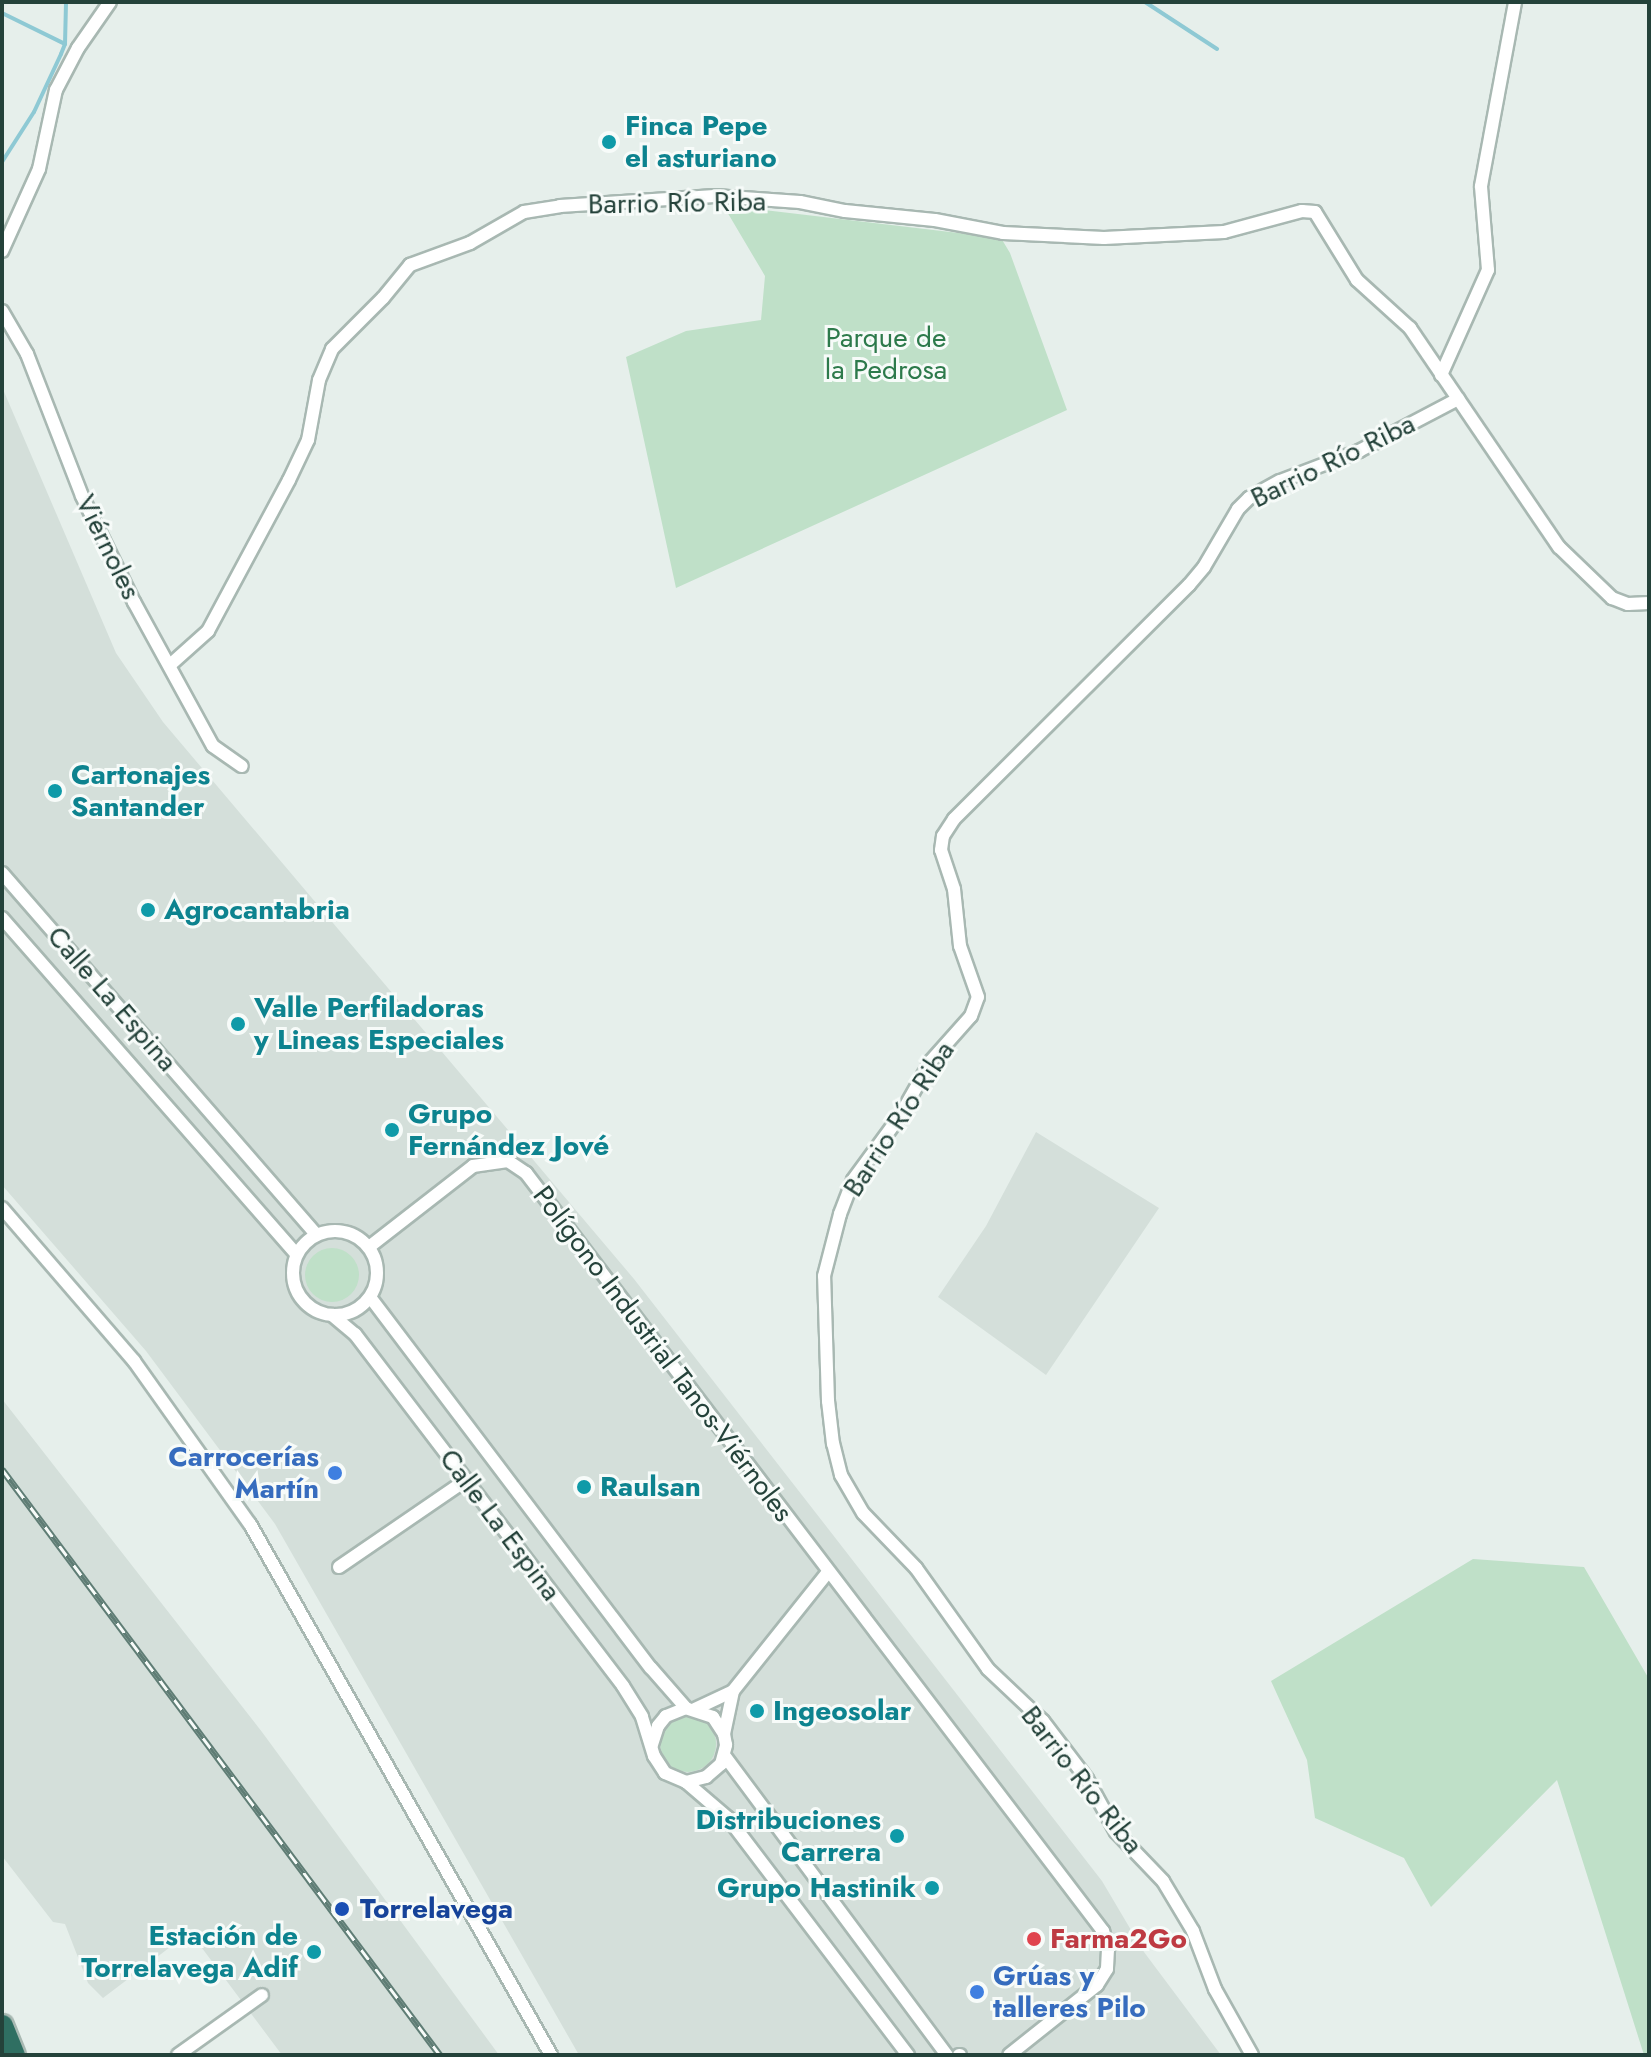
<!DOCTYPE html>
<meta charset="utf-8">
<style>
body{margin:0}
#map{position:relative;width:1651px;height:2057px;overflow:hidden;background:#e6efeb;font-family:Jost,sans-serif}
div>[style]{position:absolute}
.built>*{inset:0;background:#d4dfda}
.green>*{inset:0;background:#bfe0c8}
.round{border-radius:50%}
.stream>*{height:4px;margin:-2px;padding:0 2px;transform-origin:2px;border-radius:2px;background:#8ec9d4}
.roads{filter:drop-shadow(2px 0 #a8b8b2) drop-shadow(-2px 0 #a8b8b2) drop-shadow(0 2px #a8b8b2) drop-shadow(0 -2px #a8b8b2)}
.street>*{height:12px;margin:-6px;padding:0 6px;transform-origin:6px;border-radius:6px;background:#fff}
.street>.ring{margin:-6px;padding:0;box-sizing:content-box;background:none;border:12px solid #fff;border-radius:50%}
.highway>*{height:22px;margin:-11px;padding:0 11px;transform-origin:11px;border-radius:11px;background:#2f6f62}
.rail>*{height:7px;margin-top:-3.5px;transform-origin:0;background:repeating-linear-gradient(90deg,#f7fbf9 0 12px,#5f7d75 0 24px);box-sizing:border-box;border-block:2px solid #5f7d75}
.dots>*{width:22px;height:22px;translate:-50% -50%;box-sizing:border-box;border:4px solid #f7fbf9;border-radius:50%}
span{translate:-50% -50%;white-space:nowrap;text-align:center;line-height:1.15;-webkit-text-stroke:6px #f7fbf9;paint-order:stroke}
.culture-label{font-size:28px;color:#0d838f;font-weight:700}
.left{translate:0 -50%;text-align:left}
.right{translate:-100% -50%;text-align:right}
.street-label{font-size:28px;color:#24423a}
.park-label{font-size:28px;color:#2d7a4b}
.shop-label{font-size:28px;color:#366cbe;font-weight:700}
.transit-label{font-size:28px;color:#164399;font-weight:700}
.health-label{font-size:28px;color:#be3a42;font-weight:700}
.frame{position:absolute;inset:0;border:4px solid #24423a;pointer-events:none}
</style>
<div id="map">
<div class="built">
<div style="clip-path:polygon(2px 387px,116px 653px,163px 722px,634px 1279px,1102px 1881px,1144px 1952px,1221px 2055px,579px 2055px,275px 1524px,146px 1351px,2px 1185px)"></div>
<div style="clip-path:polygon(1036px 1132px,1159px 1208px,1046px 1375px,938px 1297px,986px 1226px)"></div>
<div style="clip-path:polygon(2px 1399px,262px 1732px,499px 2055px,282px 2055px,190px 1932px,103px 1998px,88px 1983px,65px 1924px,53px 1922px,2px 1856px)"></div>
</div>
<div class="green">
<div style="clip-path:polygon(723px 205px,1001px 238px,1010px 253px,1067px 410px,676px 588px,626px 357px,686px 331px,761px 320px,765px 276px)"></div>
<div class="round" style="left:305px;top:1248px;width:54px;height:54px"></div>
<div style="clip-path:polygon(1473px 1559px,1584px 1567px,1649px 1679px,1649px 2055px,1644px 2055px,1557px 1780px,1431px 1907px,1404px 1858px,1315px 1818px,1307px 1760px,1271px 1681px)"></div>
<div class="round" style="left:660px;top:1716px;width:56px;height:56px"></div>
</div>
<div class="stream">
<div style="left:1145px;top:2px;width:86px;rotate:33.1deg"></div>
<div style="left:2px;top:13px;width:70px;rotate:26.2deg"></div>
<div style="left:2px;top:162px;width:59px;rotate:-57.4deg"></div>
<div style="left:34px;top:112px;width:64px;rotate:-65deg"></div>
<div style="left:61px;top:54px;width:11px;rotate:-68deg"></div>
<div style="left:65px;top:44px;width:42px;rotate:-88.6deg"></div>
</div>
<div class="roads">
<div class="street">
<div style="left:2px;top:251px;width:90px;rotate:-65.7deg"></div>
<div style="left:39px;top:169px;width:81px;rotate:-77.9deg"></div>
<div style="left:56px;top:90px;width:47px;rotate:-62.4deg"></div>
<div style="left:78px;top:48px;width:56px;rotate:-55.2deg"></div>
<div style="left:2px;top:311px;width:50px;rotate:59.8deg"></div>
<div style="left:27px;top:354px;width:152px;rotate:68.8deg"></div>
<div style="left:82px;top:496px;width:118px;rotate:63.9deg"></div>
<div style="left:134px;top:602px;width:164px;rotate:61.3deg"></div>
<div style="left:213px;top:746px;width:35px;rotate:35deg"></div>
<div style="left:1441px;top:375px;width:115px;rotate:-65.9deg"></div>
<div style="left:1488px;top:270px;width:84px;rotate:-94.8deg"></div>
<div style="left:1481px;top:186px;width:187px;rotate:-79.5deg"></div>
<div style="left:170px;top:665px;width:51px;rotate:-41.8deg"></div>
<div style="left:208px;top:631px;width:171px;rotate:-61.8deg"></div>
<div style="left:289px;top:480px;width:44px;rotate:-64.6deg"></div>
<div style="left:308px;top:440px;width:61px;rotate:-79.6deg"></div>
<div style="left:319px;top:380px;width:34px;rotate:-67deg"></div>
<div style="left:332px;top:349px;width:72px;rotate:-45deg"></div>
<div style="left:383px;top:298px;width:43px;rotate:-50.7deg"></div>
<div style="left:410px;top:265px;width:64px;rotate:-20.1deg"></div>
<div style="left:470px;top:243px;width:62px;rotate:-29.9deg"></div>
<div style="left:524px;top:212px;width:36px;rotate:-9deg"></div>
<div style="left:560px;top:206px;width:155px;rotate:-3.7deg"></div>
<div style="left:715px;top:196px;width:85px;rotate:4deg"></div>
<div style="left:800px;top:202px;width:46px;rotate:11.3deg"></div>
<div style="left:845px;top:211px;width:90px;rotate:5.7deg"></div>
<div style="left:935px;top:220px;width:69px;rotate:10.8deg"></div>
<div style="left:1003px;top:233px;width:101px;rotate:2.8deg"></div>
<div style="left:1104px;top:238px;width:120px;rotate:-2.9deg"></div>
<div style="left:1224px;top:232px;width:81px;rotate:-15.1deg"></div>
<div style="left:1302px;top:211px;width:13px;rotate:4deg"></div>
<div style="left:1315px;top:212px;width:80px;rotate:58.3deg"></div>
<div style="left:1357px;top:280px;width:72px;rotate:42.2deg"></div>
<div style="left:1410px;top:328px;width:265px;rotate:55.8deg"></div>
<div style="left:1559px;top:547px;width:74px;rotate:43.9deg"></div>
<div style="left:1612px;top:598px;width:17px;rotate:21deg"></div>
<div style="left:1628px;top:604px;width:21px;rotate:-3deg"></div>
<div style="left:2px;top:873px;width:478px;rotate:49deg"></div>
<div style="left:2px;top:918px;width:446px;rotate:48.8deg"></div>
<div style="left:2px;top:1208px;width:202px;rotate:49.2deg"></div>
<div style="left:134px;top:1361px;width:200px;rotate:54.6deg"></div>
<div style="left:250px;top:1524px;width:610px;rotate:60.45deg"></div>
<div class="ring" style="left:293px;top:1231px;width:72px;height:72px"></div>
<div style="left:369px;top:1247px;width:132px;rotate:-37.9deg"></div>
<div style="left:473px;top:1166px;width:35px;rotate:-8deg"></div>
<div style="left:508px;top:1161px;width:22px;rotate:34deg"></div>
<div style="left:526px;top:1173px;width:953px;rotate:52.72deg"></div>
<div style="left:1103px;top:1931px;width:19px;rotate:74deg"></div>
<div style="left:1108px;top:1949px;width:20px;rotate:93deg"></div>
<div style="left:1107px;top:1969px;width:19px;rotate:122deg"></div>
<div style="left:1097px;top:1985px;width:112px;rotate:141.5deg"></div>
<div style="left:370px;top:1297px;width:465px;rotate:52.9deg"></div>
<div style="left:651px;top:1668px;width:53px;rotate:48.8deg"></div>
<div style="left:332px;top:1315px;width:30px;rotate:40deg"></div>
<div style="left:355px;top:1334px;width:442px;rotate:52.7deg"></div>
<div style="left:623px;top:1686px;width:36px;rotate:58deg"></div>
<div style="left:642px;top:1717px;width:41px;rotate:72.9deg"></div>
<div style="left:654px;top:1756px;width:20px;rotate:57deg"></div>
<div style="left:665px;top:1773px;width:23px;rotate:23deg"></div>
<div style="left:686px;top:1782px;width:21px;rotate:-14deg"></div>
<div style="left:706px;top:1777px;width:20px;rotate:-41deg"></div>
<div style="left:721px;top:1764px;width:20px;rotate:-75deg"></div>
<div style="left:726px;top:1745px;width:11px;rotate:-100deg"></div>
<div style="left:724px;top:1734px;width:20px;rotate:-123deg"></div>
<div style="left:713px;top:1717px;width:28px;rotate:-162deg"></div>
<div style="left:686px;top:1708px;width:22px;rotate:158deg"></div>
<div style="left:666px;top:1716px;width:13px;rotate:129deg"></div>
<div style="left:658px;top:1726px;width:20px;rotate:108deg"></div>
<div style="left:339px;top:1567px;width:154px;rotate:-34.4deg"></div>
<div style="left:695px;top:1709px;width:42px;rotate:-25.3deg"></div>
<div style="left:733px;top:1691px;width:152px;rotate:-51.4deg"></div>
<div style="left:724px;top:1734px;width:44px;rotate:-78.2deg"></div>
<div style="left:724px;top:1755px;width:374px;rotate:53.4deg"></div>
<div style="left:686px;top:1782px;width:55px;rotate:40.6deg"></div>
<div style="left:728px;top:1818px;width:298px;rotate:52.8deg"></div>
<div style="left:178px;top:2055px;width:103px;rotate:-35.5deg"></div>
<div style="left:959px;top:2055px;width:1px"></div>
<div style="left:1252px;top:2055px;width:76px;rotate:-119.3deg"></div>
<div style="left:1215px;top:1989px;width:62px;rotate:-110.8deg"></div>
<div style="left:1193px;top:1931px;width:58px;rotate:-121deg"></div>
<div style="left:1163px;top:1881px;width:68px;rotate:-133.8deg"></div>
<div style="left:1116px;top:1832px;width:60px;rotate:-118.7deg"></div>
<div style="left:1087px;top:1779px;width:73px;rotate:-127.2deg"></div>
<div style="left:1043px;top:1721px;width:76px;rotate:-136.6deg"></div>
<div style="left:988px;top:1669px;width:124px;rotate:-125.5deg"></div>
<div style="left:916px;top:1568px;width:76px;rotate:-133.9deg"></div>
<div style="left:863px;top:1513px;width:44px;rotate:-120.1deg"></div>
<div style="left:841px;top:1475px;width:32px;rotate:-104deg"></div>
<div style="left:833px;top:1444px;width:43px;rotate:-96.6deg"></div>
<div style="left:828px;top:1401px;width:125px;rotate:-91.8deg"></div>
<div style="left:824px;top:1276px;width:64px;rotate:-75.5deg"></div>
<div style="left:840px;top:1214px;width:36px;rotate:-69deg"></div>
<div style="left:853px;top:1180px;width:79px;rotate:-53.7deg"></div>
<div style="left:900px;top:1116px;width:63px;rotate:-60.6deg"></div>
<div style="left:931px;top:1061px;width:60px;rotate:-48.4deg"></div>
<div style="left:971px;top:1016px;width:20px;rotate:-70deg"></div>
<div style="left:978px;top:997px;width:54px;rotate:-109.4deg"></div>
<div style="left:960px;top:946px;width:57px;rotate:-96deg"></div>
<div style="left:954px;top:889px;width:41px;rotate:-108.4deg"></div>
<div style="left:941px;top:850px;width:14px;rotate:-82deg"></div>
<div style="left:943px;top:836px;width:20px;rotate:-57deg"></div>
<div style="left:954px;top:819px;width:332px;rotate:-44.9deg"></div>
<div style="left:1189px;top:585px;width:23px;rotate:-50deg"></div>
<div style="left:1204px;top:567px;width:67px;rotate:-59.6deg"></div>
<div style="left:1238px;top:509px;width:16px;rotate:-45deg"></div>
<div style="left:1249px;top:498px;width:35px;rotate:-29deg"></div>
<div style="left:1280px;top:481px;width:85px;rotate:-20.8deg"></div>
<div style="left:1359px;top:451px;width:112px;rotate:-27.7deg"></div>
</div>
<div class="highway">
<div style="left:2px;top:2026px;width:31px;rotate:68deg"></div>
</div>
</div>
<div class="rail">
<div style="left:2px;top:1469px;width:732px;rotate:53.22deg"></div>
</div>
<div class="dots">
<div style="left:609px;top:142px;background:#0f9aa8"></div>
<div style="left:55px;top:791px;background:#0f9aa8"></div>
<div style="left:148px;top:910px;background:#0f9aa8"></div>
<div style="left:238px;top:1024px;background:#0f9aa8"></div>
<div style="left:392px;top:1130px;background:#0f9aa8"></div>
<div style="left:335px;top:1473px;background:#3f7fe0"></div>
<div style="left:584px;top:1487px;background:#0f9aa8"></div>
<div style="left:757px;top:1711px;background:#0f9aa8"></div>
<div style="left:897px;top:1836px;background:#0f9aa8"></div>
<div style="left:932px;top:1888px;background:#0f9aa8"></div>
<div style="left:342px;top:1909px;background:#1a4fb4"></div>
<div style="left:1034px;top:1939px;background:#e0444e"></div>
<div style="left:314px;top:1952px;background:#0f9aa8"></div>
<div style="left:977px;top:1992px;background:#3f7fe0"></div>
</div>
<div class="culture-label">
<span class="left" style="left:625px;top:142px">Finca Pepe<br>el asturiano</span>
<span class="left" style="left:71px;top:791px">Cartonajes<br>Santander</span>
<span class="left" style="left:164px;top:910px">Agrocantabria</span>
<span class="left" style="left:254px;top:1024px">Valle Perfiladoras<br>y Lineas Especiales</span>
<span class="left" style="left:408px;top:1130px">Grupo<br>Fernández Jové</span>
<span class="left" style="left:600px;top:1487px">Raulsan</span>
<span class="left" style="left:773px;top:1711px">Ingeosolar</span>
<span class="right" style="left:881px;top:1836px">Distribuciones<br>Carrera</span>
<span class="right" style="left:916px;top:1888px">Grupo Hastinik</span>
<span class="right" style="left:298px;top:1952px">Estación de<br>Torrelavega Adif</span>
</div>
<div class="street-label">
<span style="left:677px;top:203px;rotate:-1deg">Barrio Río Riba</span>
<span style="left:1333px;top:461px;rotate:-26deg">Barrio Río Riba</span>
<span style="left:108px;top:547px;rotate:64deg">Viérnoles</span>
<span style="left:112px;top:999px;rotate:49deg">Calle La Espina</span>
<span style="left:899px;top:1119px;rotate:-57deg">Barrio Río Riba</span>
<span style="left:663px;top:1354px;rotate:53deg">Polígono Industrial Tanos-Viérnoles</span>
<span style="left:500px;top:1525px;rotate:53deg">Calle La Espina</span>
<span style="left:1082px;top:1780px;rotate:52deg">Barrio Río Riba</span>
</div>
<div class="park-label">
<span style="left:886px;top:354px">Parque de<br>la Pedrosa</span>
</div>
<div class="shop-label">
<span class="right" style="left:319px;top:1473px">Carrocerías<br>Martín</span>
<span class="left" style="left:993px;top:1992px">Grúas y<br>talleres Pilo</span>
</div>
<div class="transit-label">
<span class="left" style="left:360px;top:1909px">Torrelavega</span>
</div>
<div class="health-label">
<span class="left" style="left:1050px;top:1939px">Farma2Go</span>
</div>
<div class="frame"></div>
</div>
